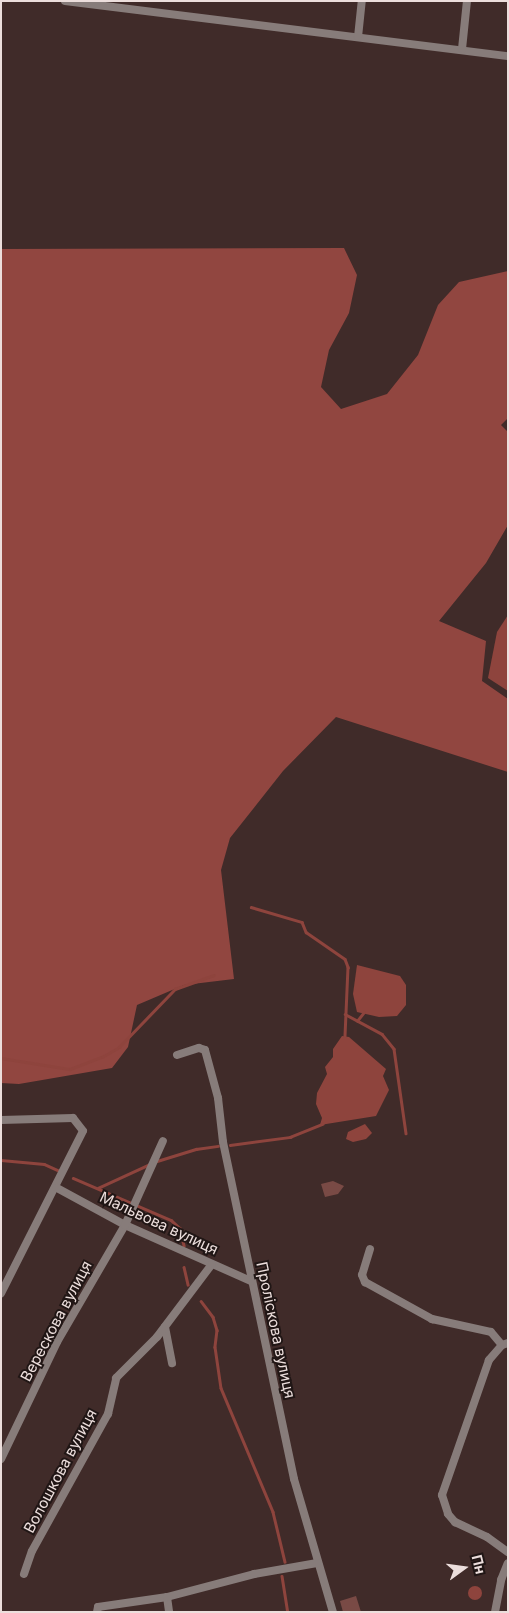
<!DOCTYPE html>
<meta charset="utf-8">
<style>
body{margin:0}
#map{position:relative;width:509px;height:1613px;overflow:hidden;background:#402b29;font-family:Inter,sans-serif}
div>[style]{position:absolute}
.green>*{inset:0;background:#794a45}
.forest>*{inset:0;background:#914640}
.water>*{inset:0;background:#8e443d}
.round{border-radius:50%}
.stream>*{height:2.5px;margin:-1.25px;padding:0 1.25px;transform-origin:1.25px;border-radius:1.25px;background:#8e443d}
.minor>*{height:8px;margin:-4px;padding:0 4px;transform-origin:4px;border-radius:4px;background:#877c7a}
span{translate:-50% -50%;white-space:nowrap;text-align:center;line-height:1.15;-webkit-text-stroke:4px #201615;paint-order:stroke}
.street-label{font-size:15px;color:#ecdedc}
.frame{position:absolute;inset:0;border:2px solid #ecdedc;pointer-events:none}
.north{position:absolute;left:439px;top:1543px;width:50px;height:50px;-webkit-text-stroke:4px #201615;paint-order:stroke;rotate:76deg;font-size:14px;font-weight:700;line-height:20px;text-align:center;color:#ecdedc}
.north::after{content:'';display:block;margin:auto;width:18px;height:22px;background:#ecdedc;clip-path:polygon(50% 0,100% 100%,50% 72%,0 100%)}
</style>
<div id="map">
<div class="green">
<div style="clip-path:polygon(333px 1181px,344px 1186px,338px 1194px,325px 1197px,321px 1184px)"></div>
<div style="clip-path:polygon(356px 1596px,361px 1612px,343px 1612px,340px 1601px)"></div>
</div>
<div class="forest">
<div style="clip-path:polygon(344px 248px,357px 275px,349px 313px,329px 350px,321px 387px,341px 409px,387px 394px,418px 355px,438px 305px,459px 282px,508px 271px,508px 418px,501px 425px,508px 432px,508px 525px,486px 563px,439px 621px,486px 641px,482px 681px,508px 699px,508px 772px,336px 717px,283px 771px,230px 838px,221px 870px,234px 979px,184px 985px,137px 1005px,128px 1047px,112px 1068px,19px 1084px,1px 1083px,1px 249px)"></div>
</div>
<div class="water">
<div style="clip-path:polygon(508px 615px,508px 691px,488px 678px,497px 632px)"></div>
<div style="clip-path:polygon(357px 965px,400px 976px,406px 985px,406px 1005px,397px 1016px,379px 1017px,357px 1012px,353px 994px)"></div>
<div style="clip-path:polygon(342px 1036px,349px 1037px,386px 1069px,383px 1076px,389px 1090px,376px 1116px,320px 1125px,322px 1118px,316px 1104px,317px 1093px,327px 1074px,325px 1067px,333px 1057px,333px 1049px)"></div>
<div style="clip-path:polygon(365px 1124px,372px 1133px,366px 1139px,353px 1142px,346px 1139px,348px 1132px)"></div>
<div class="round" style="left:468px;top:1586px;width:14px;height:14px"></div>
</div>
<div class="stream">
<div style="left:251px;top:907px;width:53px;rotate:16.4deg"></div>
<div style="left:302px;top:922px;width:11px;rotate:68deg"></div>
<div style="left:306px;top:932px;width:47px;rotate:34.7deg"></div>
<div style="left:345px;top:959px;width:9px;rotate:69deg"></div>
<div style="left:348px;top:967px;width:69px;rotate:92.5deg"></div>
<div style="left:345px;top:1014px;width:42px;rotate:28.4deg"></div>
<div style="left:382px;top:1034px;width:19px;rotate:51deg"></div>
<div style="left:394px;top:1049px;width:85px;rotate:81.9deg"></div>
<div style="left:357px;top:1021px;width:11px;rotate:-52deg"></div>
<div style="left:1px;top:1058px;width:70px;rotate:9.1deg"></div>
<div style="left:70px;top:1069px;width:34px;rotate:-21deg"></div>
<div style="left:102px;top:1057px;width:20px;rotate:-30deg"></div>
<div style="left:119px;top:1047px;width:81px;rotate:-46deg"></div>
<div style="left:175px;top:989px;width:41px;rotate:-19.7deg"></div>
<div style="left:230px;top:1145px;width:61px;rotate:-7.6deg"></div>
<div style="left:290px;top:1137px;width:35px;rotate:-22deg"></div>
<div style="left:1px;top:1160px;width:43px;rotate:5.3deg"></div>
<div style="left:44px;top:1164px;width:17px;rotate:24deg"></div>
<div style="left:157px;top:1161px;width:41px;rotate:-17.1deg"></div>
<div style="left:196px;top:1149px;width:22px;rotate:-8deg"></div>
<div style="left:73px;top:1178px;width:107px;rotate:23.2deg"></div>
<div style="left:171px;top:1220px;width:12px;rotate:42deg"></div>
<div style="left:180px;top:1228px;width:18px;rotate:77deg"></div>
<div style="left:98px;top:1188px;width:57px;rotate:-24.8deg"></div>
<div style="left:184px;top:1267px;width:18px;rotate:77deg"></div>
<div style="left:201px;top:1301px;width:20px;rotate:53deg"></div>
<div style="left:213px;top:1317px;width:14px;rotate:73deg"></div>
<div style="left:217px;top:1330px;width:17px;rotate:97deg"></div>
<div style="left:215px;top:1347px;width:41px;rotate:81.7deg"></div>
<div style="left:221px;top:1388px;width:134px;rotate:67.2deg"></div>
<div style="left:273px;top:1512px;width:51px;rotate:76.5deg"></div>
<div style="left:282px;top:1576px;width:36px;rotate:81deg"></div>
</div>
<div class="minor">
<div style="left:65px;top:1px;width:446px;rotate:7.1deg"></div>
<div style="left:358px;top:37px;width:36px;rotate:-84deg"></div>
<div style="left:462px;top:49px;width:48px;rotate:-84.1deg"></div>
<div style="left:177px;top:1055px;width:23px;rotate:-18deg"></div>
<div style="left:199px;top:1048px;width:6px;rotate:18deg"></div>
<div style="left:205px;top:1050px;width:50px;rotate:74.8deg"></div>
<div style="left:218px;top:1098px;width:44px;rotate:83.5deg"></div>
<div style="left:223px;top:1142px;width:344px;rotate:78.1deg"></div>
<div style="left:294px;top:1479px;width:139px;rotate:73.7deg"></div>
<div style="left:1px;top:1120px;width:72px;rotate:-1.6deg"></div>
<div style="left:73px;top:1118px;width:16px;rotate:52deg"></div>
<div style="left:83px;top:1131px;width:182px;rotate:116.8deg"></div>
<div style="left:57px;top:1188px;width:77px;rotate:28.6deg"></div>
<div style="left:125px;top:1225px;width:138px;rotate:24deg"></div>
<div style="left:370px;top:1249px;width:27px;rotate:107deg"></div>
<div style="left:362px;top:1275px;width:8px;rotate:67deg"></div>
<div style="left:365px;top:1282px;width:77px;rotate:28.9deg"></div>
<div style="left:432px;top:1319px;width:60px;rotate:12.4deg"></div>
<div style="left:491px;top:1332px;width:17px;rotate:50deg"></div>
<div style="left:502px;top:1345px;width:6px;rotate:-18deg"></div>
<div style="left:165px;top:1327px;width:37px;rotate:79deg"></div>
<div style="left:502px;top:1345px;width:20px;rotate:131deg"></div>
<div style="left:489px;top:1360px;width:143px;rotate:109.2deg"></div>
<div style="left:442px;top:1495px;width:20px;rotate:72deg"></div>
<div style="left:448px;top:1514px;width:11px;rotate:49deg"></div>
<div style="left:455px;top:1522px;width:35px;rotate:25deg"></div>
<div style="left:487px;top:1537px;width:26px;rotate:36deg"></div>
<div style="left:1px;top:1459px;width:130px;rotate:-64.4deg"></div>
<div style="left:57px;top:1342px;width:135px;rotate:-59.8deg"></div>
<div style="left:125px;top:1225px;width:92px;rotate:-65.7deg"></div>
<div style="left:24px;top:1574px;width:24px;rotate:-71deg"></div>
<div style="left:32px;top:1551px;width:157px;rotate:-61deg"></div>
<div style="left:108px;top:1414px;width:37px;rotate:-77deg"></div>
<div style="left:116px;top:1378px;width:58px;rotate:-45deg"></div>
<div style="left:157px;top:1337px;width:91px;rotate:-53deg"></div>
<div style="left:167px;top:1597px;width:15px;rotate:82deg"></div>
<div style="left:97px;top:1612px;width:5px;rotate:-79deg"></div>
<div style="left:98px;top:1607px;width:70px;rotate:-8.2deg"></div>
<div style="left:167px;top:1597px;width:90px;rotate:-14.8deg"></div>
<div style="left:254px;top:1574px;width:64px;rotate:-9.9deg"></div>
<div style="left:495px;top:1612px;width:33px;rotate:-79deg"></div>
<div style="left:501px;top:1580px;width:18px;rotate:-68deg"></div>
</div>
<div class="street-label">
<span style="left:159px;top:1223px;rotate:25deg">Мальвова вулиця</span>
<span style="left:56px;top:1321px;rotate:-62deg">Верескова вулиця</span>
<span style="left:276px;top:1330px;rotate:78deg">Проліскова вулиця</span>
<span style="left:60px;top:1471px;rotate:-62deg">Волошкова вулиця</span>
</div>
<div class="frame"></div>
<div class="north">Пн</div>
</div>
